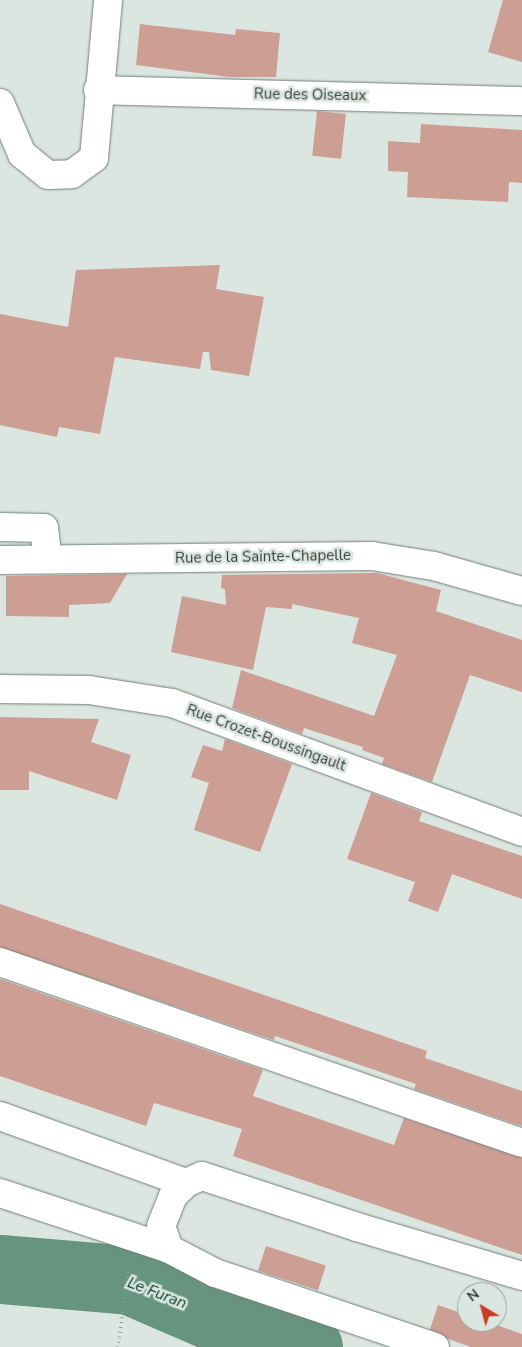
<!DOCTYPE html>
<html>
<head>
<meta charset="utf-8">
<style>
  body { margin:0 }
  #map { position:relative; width:522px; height:1347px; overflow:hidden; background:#dbe6e0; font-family:"Nunito Sans",sans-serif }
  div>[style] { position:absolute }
  .river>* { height:69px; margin:-34.5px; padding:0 34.5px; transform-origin:34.5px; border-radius:34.5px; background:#67947f }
  .building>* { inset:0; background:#cd9e94; transform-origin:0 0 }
  .path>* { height:3px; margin-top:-1.5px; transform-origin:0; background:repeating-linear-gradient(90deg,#8e9792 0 1px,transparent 0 5px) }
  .roads { filter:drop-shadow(0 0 1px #737d78) drop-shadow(0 0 1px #737d78) }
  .minor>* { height:28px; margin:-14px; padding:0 14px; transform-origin:14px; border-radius:14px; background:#fff }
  span { translate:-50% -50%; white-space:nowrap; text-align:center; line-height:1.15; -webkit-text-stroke:5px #dbe6e0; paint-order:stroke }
  .street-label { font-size:15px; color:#373c39 }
  .water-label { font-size:16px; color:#003f2a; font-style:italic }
  .north { position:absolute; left:457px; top:1282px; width:50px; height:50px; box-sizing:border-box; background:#dbe6e0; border:1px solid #99a29d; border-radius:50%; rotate:323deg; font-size:14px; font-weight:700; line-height:20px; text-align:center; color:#373c39 }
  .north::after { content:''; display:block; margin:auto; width:18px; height:22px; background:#c93d27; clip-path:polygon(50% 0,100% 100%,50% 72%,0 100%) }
</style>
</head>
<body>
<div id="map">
  <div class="river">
    <div style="left:0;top:1269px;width:130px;rotate:4.8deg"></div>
    <div style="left:130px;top:1280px;width:90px;rotate:23.4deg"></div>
    <div style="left:213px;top:1316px;width:100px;rotate:18.1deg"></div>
  </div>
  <div class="building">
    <div style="clip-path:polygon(503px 0,522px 0,522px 62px,488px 52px)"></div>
    <div style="clip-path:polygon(140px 24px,235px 35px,236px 29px,280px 33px,276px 77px,229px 77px,136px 65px)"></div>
    <div style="left:317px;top:111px;width:29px;height:45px;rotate:6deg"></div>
    <div style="clip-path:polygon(421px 124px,522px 130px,522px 183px,509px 182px,508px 202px,407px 197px,408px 172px,388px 171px,388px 141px,420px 143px)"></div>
    <div style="clip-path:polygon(220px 265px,216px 289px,264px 297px,249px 376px,211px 370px,209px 352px,203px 352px,200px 369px,115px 357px,100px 434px,59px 427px,57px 437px,0 425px,0 314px,68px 327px,76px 270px)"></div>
    <div style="clip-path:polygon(377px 573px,441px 590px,436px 611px,522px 640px,522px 692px,470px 675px,432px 782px,382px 764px,384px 758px,362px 750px,363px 747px,304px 728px,302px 734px,232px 708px,241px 670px,374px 716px,397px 655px,352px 643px,359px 618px,292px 604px,292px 609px,266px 607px,253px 670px,171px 652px,182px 596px,226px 605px,225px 589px,221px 588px,222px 575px)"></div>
    <div style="clip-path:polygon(127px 574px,110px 603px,69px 605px,69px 617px,6px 616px,6px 576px)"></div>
    <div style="clip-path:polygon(0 717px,99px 719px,91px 742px,131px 755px,117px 800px,29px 771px,29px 790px,0 790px)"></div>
    <div style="clip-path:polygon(225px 739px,292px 764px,260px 852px,194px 830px,209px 783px,191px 777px,203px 745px,222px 751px)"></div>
    <div style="clip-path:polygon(371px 793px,422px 812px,419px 821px,522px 856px,522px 899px,452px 874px,438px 912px,408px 901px,415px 882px,347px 859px)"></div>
    <div style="clip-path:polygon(0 904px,427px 1051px,425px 1058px,522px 1091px,522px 1126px,414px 1089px,416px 1084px,275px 1036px,274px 1040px,0 947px)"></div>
    <div style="clip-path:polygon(0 979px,263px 1070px,253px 1096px,394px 1145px,404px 1118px,522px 1158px,522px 1255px,233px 1156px,242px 1129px,154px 1103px,146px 1126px,0 1076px)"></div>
    <div style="left:266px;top:1246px;width:63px;height:26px;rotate:18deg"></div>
    <div style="clip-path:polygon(438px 1305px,467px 1315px,467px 1322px,488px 1322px,522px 1334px,522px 1347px,471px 1347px,448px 1339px,430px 1329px)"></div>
  </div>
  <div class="path">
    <div style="left:118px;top:1347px;width:77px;rotate:-82.5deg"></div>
  </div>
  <div class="roads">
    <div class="minor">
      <div style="left:98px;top:90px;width:424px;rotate:1.5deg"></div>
      <div style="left:0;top:103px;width:56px;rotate:66.7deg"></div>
      <div style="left:22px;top:154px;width:33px;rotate:39deg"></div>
      <div style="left:48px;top:175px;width:24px;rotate:-2deg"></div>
      <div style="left:72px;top:174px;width:27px;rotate:-36deg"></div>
      <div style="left:94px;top:158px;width:159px;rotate:-84.9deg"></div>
      <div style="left:0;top:527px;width:44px;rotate:1.3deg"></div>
      <div style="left:44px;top:528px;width:31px;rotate:83deg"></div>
      <div style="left:0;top:560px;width:372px;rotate:-0.6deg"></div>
      <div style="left:372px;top:556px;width:63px;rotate:9.2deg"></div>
      <div style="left:434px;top:566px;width:91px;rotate:15.9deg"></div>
      <div style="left:0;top:689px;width:89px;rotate:0.6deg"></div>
      <div style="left:89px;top:690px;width:84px;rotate:8.9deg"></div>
      <div style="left:172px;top:703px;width:373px;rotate:20.2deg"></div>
      <div style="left:0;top:962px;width:552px;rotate:19.12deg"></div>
      <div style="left:0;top:1116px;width:198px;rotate:19.8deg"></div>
      <div style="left:0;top:1193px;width:178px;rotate:18.3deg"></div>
      <div style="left:435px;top:1347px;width:232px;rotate:-161.4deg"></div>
      <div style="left:215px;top:1273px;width:52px;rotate:-152.4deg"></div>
      <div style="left:169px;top:1249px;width:24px;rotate:-109deg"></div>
      <div style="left:161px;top:1226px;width:32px;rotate:-68deg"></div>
      <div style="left:173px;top:1196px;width:18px;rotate:-45deg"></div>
      <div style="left:186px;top:1183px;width:17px;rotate:-24deg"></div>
      <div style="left:202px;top:1176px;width:163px;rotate:18.2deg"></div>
      <div style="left:357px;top:1227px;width:172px;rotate:16.5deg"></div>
    </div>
  </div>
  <div class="street-label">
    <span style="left:310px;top:95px;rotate:1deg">Rue des Oiseaux</span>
    <span style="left:263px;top:557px;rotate:-1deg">Rue de la Sainte-Chapelle</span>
    <span style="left:266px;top:738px;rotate:20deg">Rue Crozet-Boussingault</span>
  </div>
  <div class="water-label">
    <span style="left:157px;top:1293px;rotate:21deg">Le Furan</span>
  </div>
  <div class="north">N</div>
</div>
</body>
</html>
